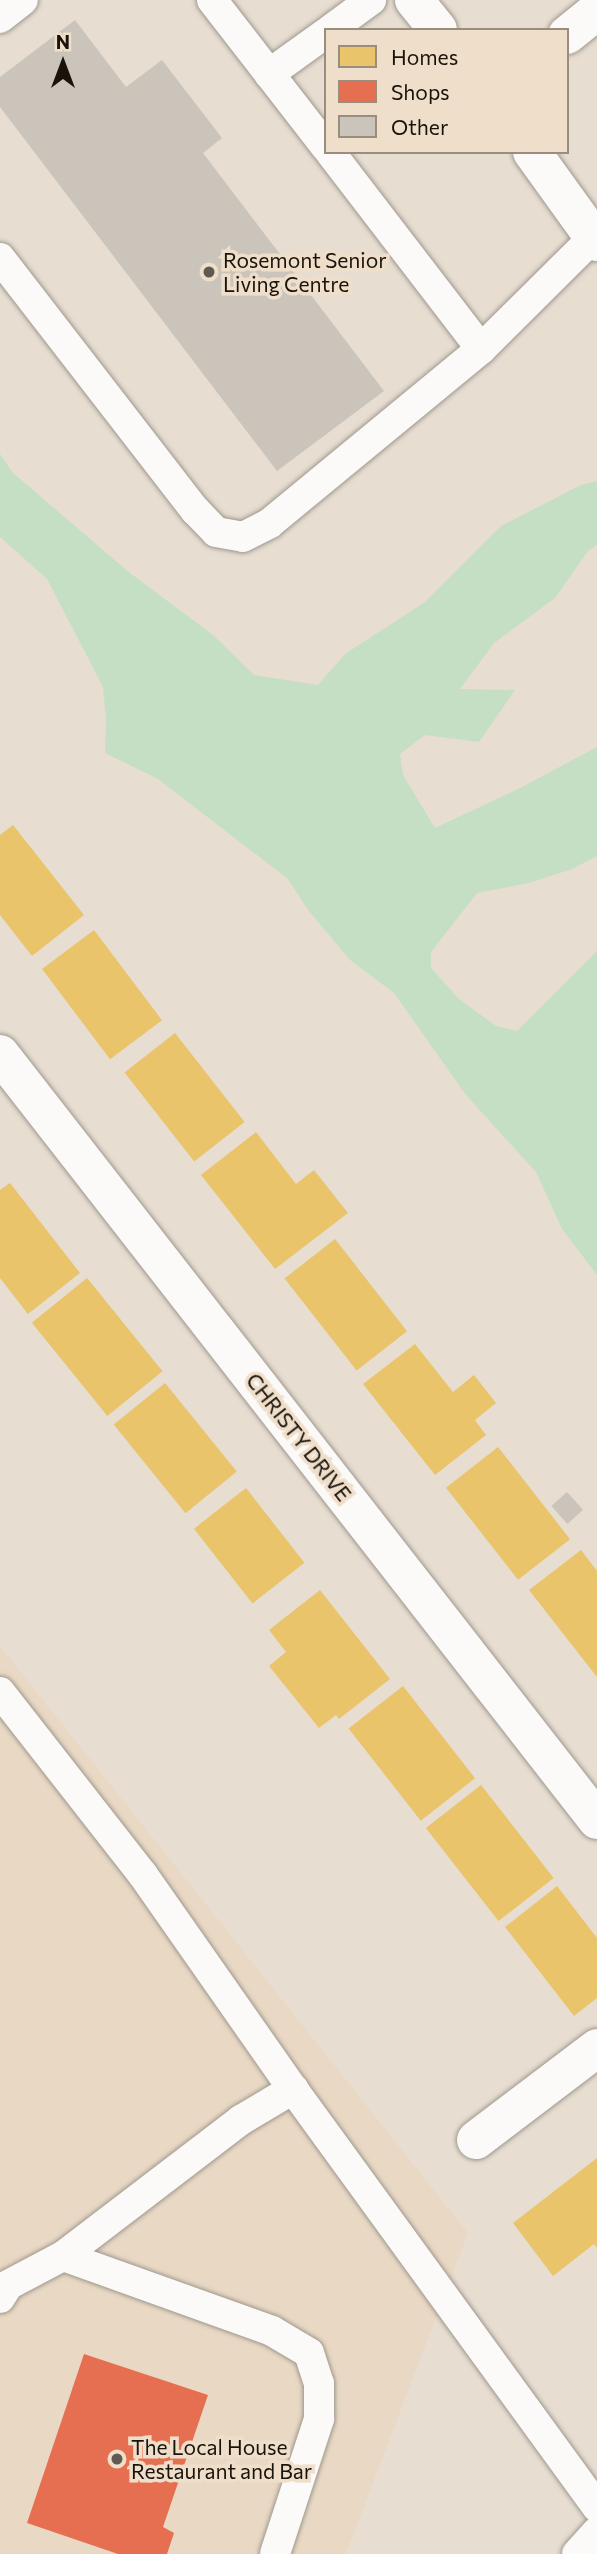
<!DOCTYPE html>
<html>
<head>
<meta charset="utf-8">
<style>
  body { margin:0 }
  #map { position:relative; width:597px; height:2554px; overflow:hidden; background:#e7ddd1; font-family:Commissioner,sans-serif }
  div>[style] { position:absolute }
  .built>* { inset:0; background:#e9d9c4 }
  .green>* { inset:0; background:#c5dfc5 }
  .homes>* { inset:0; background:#e9c46a; transform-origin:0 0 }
  .shops>* { inset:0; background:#e76f51 }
  .building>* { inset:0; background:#cbc4ba; transform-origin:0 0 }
  .roads { filter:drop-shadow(0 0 2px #9f988f) drop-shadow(0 0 2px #9f988f) }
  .service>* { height:30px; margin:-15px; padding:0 15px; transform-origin:15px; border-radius:15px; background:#fbfaf8 }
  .minor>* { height:38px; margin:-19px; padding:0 19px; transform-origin:19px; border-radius:19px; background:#fbfaf8 }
  .dots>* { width:19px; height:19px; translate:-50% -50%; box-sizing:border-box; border:4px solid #efdec9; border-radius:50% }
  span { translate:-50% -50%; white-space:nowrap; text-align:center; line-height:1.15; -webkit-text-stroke:7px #efdec9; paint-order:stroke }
  .poi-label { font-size:21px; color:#19130c }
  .left { translate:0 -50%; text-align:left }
  .street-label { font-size:21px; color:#19130c }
  .legend { position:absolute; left:324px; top:28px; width:245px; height:126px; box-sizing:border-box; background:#efdec9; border:2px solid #998d7d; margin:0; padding:9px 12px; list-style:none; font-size:21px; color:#19130c }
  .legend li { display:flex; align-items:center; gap:14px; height:35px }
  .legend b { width:35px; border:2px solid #998d7d }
  .north { position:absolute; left:28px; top:28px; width:70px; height:70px; -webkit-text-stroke:5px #efdec9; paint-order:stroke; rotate:0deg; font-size:19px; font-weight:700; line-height:28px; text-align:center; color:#19130c }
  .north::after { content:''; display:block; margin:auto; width:24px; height:32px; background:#19130c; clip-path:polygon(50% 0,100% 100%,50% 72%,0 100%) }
</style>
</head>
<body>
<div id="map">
  <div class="built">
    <div style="clip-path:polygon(0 1646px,468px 2233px,346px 2554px,0 2554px)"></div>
  </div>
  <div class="green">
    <div style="clip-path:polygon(0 454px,13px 473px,130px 573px,213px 635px,254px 675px,318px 685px,345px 654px,425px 602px,501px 526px,581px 485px,597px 481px,597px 545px,588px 551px,555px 598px,494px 643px,460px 689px,515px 690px,479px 742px,425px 735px,400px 754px,403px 775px,435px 828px,520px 788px,597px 747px,597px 856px,572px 869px,529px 883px,477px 893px,431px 952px,431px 968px,459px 999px,496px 1026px,517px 1031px,597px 951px,597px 1275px,562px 1229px,536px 1172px,466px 1095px,394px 993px,349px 959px,308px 910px,288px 879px,158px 779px,105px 753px,106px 721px,103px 687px,47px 579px,0 537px)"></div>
  </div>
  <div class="homes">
    <div style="clip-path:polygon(13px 825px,84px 915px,32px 956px,0 915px,0 835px)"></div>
    <div style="left:94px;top:930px;width:113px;height:65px;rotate:53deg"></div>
    <div style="left:175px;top:1033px;width:113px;height:64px;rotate:52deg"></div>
    <div style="clip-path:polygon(256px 1132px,296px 1184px,314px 1170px,348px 1213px,275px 1269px,201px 1175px)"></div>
    <div style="clip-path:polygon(10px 1183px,80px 1273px,28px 1314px,0 1278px,0 1190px)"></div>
    <div style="left:335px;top:1239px;width:117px;height:64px;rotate:52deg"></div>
    <div style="left:87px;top:1278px;width:120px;height:71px;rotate:51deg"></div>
    <div style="clip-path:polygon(415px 1344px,453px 1392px,474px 1375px,496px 1403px,475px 1420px,486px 1435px,435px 1475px,363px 1384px)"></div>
    <div style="left:165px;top:1383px;width:114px;height:66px;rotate:51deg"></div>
    <div style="left:498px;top:1447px;width:117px;height:66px;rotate:52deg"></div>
    <div style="left:246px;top:1488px;width:95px;height:66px;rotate:52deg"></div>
    <div style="clip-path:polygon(581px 1550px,597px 1571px,597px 1677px,529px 1590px)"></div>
    <div style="clip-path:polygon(320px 1590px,390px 1679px,339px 1719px,336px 1715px,319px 1728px,269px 1666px,286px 1652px,269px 1630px)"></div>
    <div style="left:403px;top:1686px;width:117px;height:69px;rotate:52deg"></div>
    <div style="left:481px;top:1785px;width:118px;height:70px;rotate:52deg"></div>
    <div style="clip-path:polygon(557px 1886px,597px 1938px,597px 1998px,574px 2016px,505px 1927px)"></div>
    <div style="clip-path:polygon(597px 2158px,597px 2248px,594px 2244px,553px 2276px,513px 2223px)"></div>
  </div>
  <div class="shops">
    <div style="clip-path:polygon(84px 2354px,208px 2395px,163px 2527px,174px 2533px,167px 2554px,118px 2554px,27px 2523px)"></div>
  </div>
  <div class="building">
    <div style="clip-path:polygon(75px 20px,126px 87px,162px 60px,222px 138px,203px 153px,384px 391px,277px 471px,0 107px,0 77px)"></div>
    <div style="left:567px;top:1492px;width:24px;height:21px;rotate:48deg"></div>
  </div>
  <div class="roads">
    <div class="service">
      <div style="left:212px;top:0;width:186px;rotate:52.2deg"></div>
      <div style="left:0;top:18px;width:29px;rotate:-38deg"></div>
      <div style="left:330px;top:30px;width:51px;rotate:-36.2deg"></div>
      <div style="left:269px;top:74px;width:70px;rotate:-35.7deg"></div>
      <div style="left:330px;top:152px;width:248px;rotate:52.5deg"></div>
      <div style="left:0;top:258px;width:319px;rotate:52.3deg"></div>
      <div style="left:195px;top:510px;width:30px;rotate:46deg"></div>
      <div style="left:216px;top:532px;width:27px;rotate:10deg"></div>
      <div style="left:243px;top:537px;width:30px;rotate:-27deg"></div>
      <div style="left:270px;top:523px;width:273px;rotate:-39.5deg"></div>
      <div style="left:481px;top:349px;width:163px;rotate:-44.8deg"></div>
      <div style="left:0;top:1692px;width:232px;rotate:52deg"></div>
      <div style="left:143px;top:1875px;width:261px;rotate:55deg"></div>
      <div style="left:293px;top:2089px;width:517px;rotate:53.97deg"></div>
      <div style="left:63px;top:2256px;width:222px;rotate:19.7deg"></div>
      <div style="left:272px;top:2331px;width:43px;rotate:30.7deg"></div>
      <div style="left:309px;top:2353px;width:32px;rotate:72deg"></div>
      <div style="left:319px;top:2383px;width:36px;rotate:90deg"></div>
      <div style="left:319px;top:2419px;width:142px;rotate:108.1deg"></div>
      <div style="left:0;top:2298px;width:15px;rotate:-58deg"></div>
      <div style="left:8px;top:2285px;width:62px;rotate:-27.8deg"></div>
      <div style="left:63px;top:2256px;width:224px;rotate:-37.4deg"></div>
      <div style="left:241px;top:2120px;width:61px;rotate:-30.8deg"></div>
      <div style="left:577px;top:2554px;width:30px;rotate:-48deg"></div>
    </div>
    <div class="minor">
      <div style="left:414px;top:0;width:38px;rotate:51deg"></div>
      <div style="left:567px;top:35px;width:38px;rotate:-39deg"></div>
      <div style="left:532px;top:152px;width:111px;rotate:54.2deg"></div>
      <div style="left:0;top:1054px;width:971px;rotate:52.07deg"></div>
      <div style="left:476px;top:2140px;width:152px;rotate:-37.2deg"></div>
    </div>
  </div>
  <div class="dots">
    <div style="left:209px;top:272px;background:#615a51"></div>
    <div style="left:117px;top:2459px;background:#615a51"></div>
  </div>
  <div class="poi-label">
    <span class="left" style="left:223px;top:272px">Rosemont Senior<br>Living Centre</span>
    <span class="left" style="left:131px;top:2459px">The Local House<br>Restaurant and Bar</span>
  </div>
  <div class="street-label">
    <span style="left:299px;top:1437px;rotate:52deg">CHRISTY DRIVE</span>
  </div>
  <ul class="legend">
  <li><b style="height:19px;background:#e9c46a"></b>Homes</li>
  <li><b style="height:19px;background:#e76f51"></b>Shops</li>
  <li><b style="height:19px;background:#cbc4ba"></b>Other</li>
  </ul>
  <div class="north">N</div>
</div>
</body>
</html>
